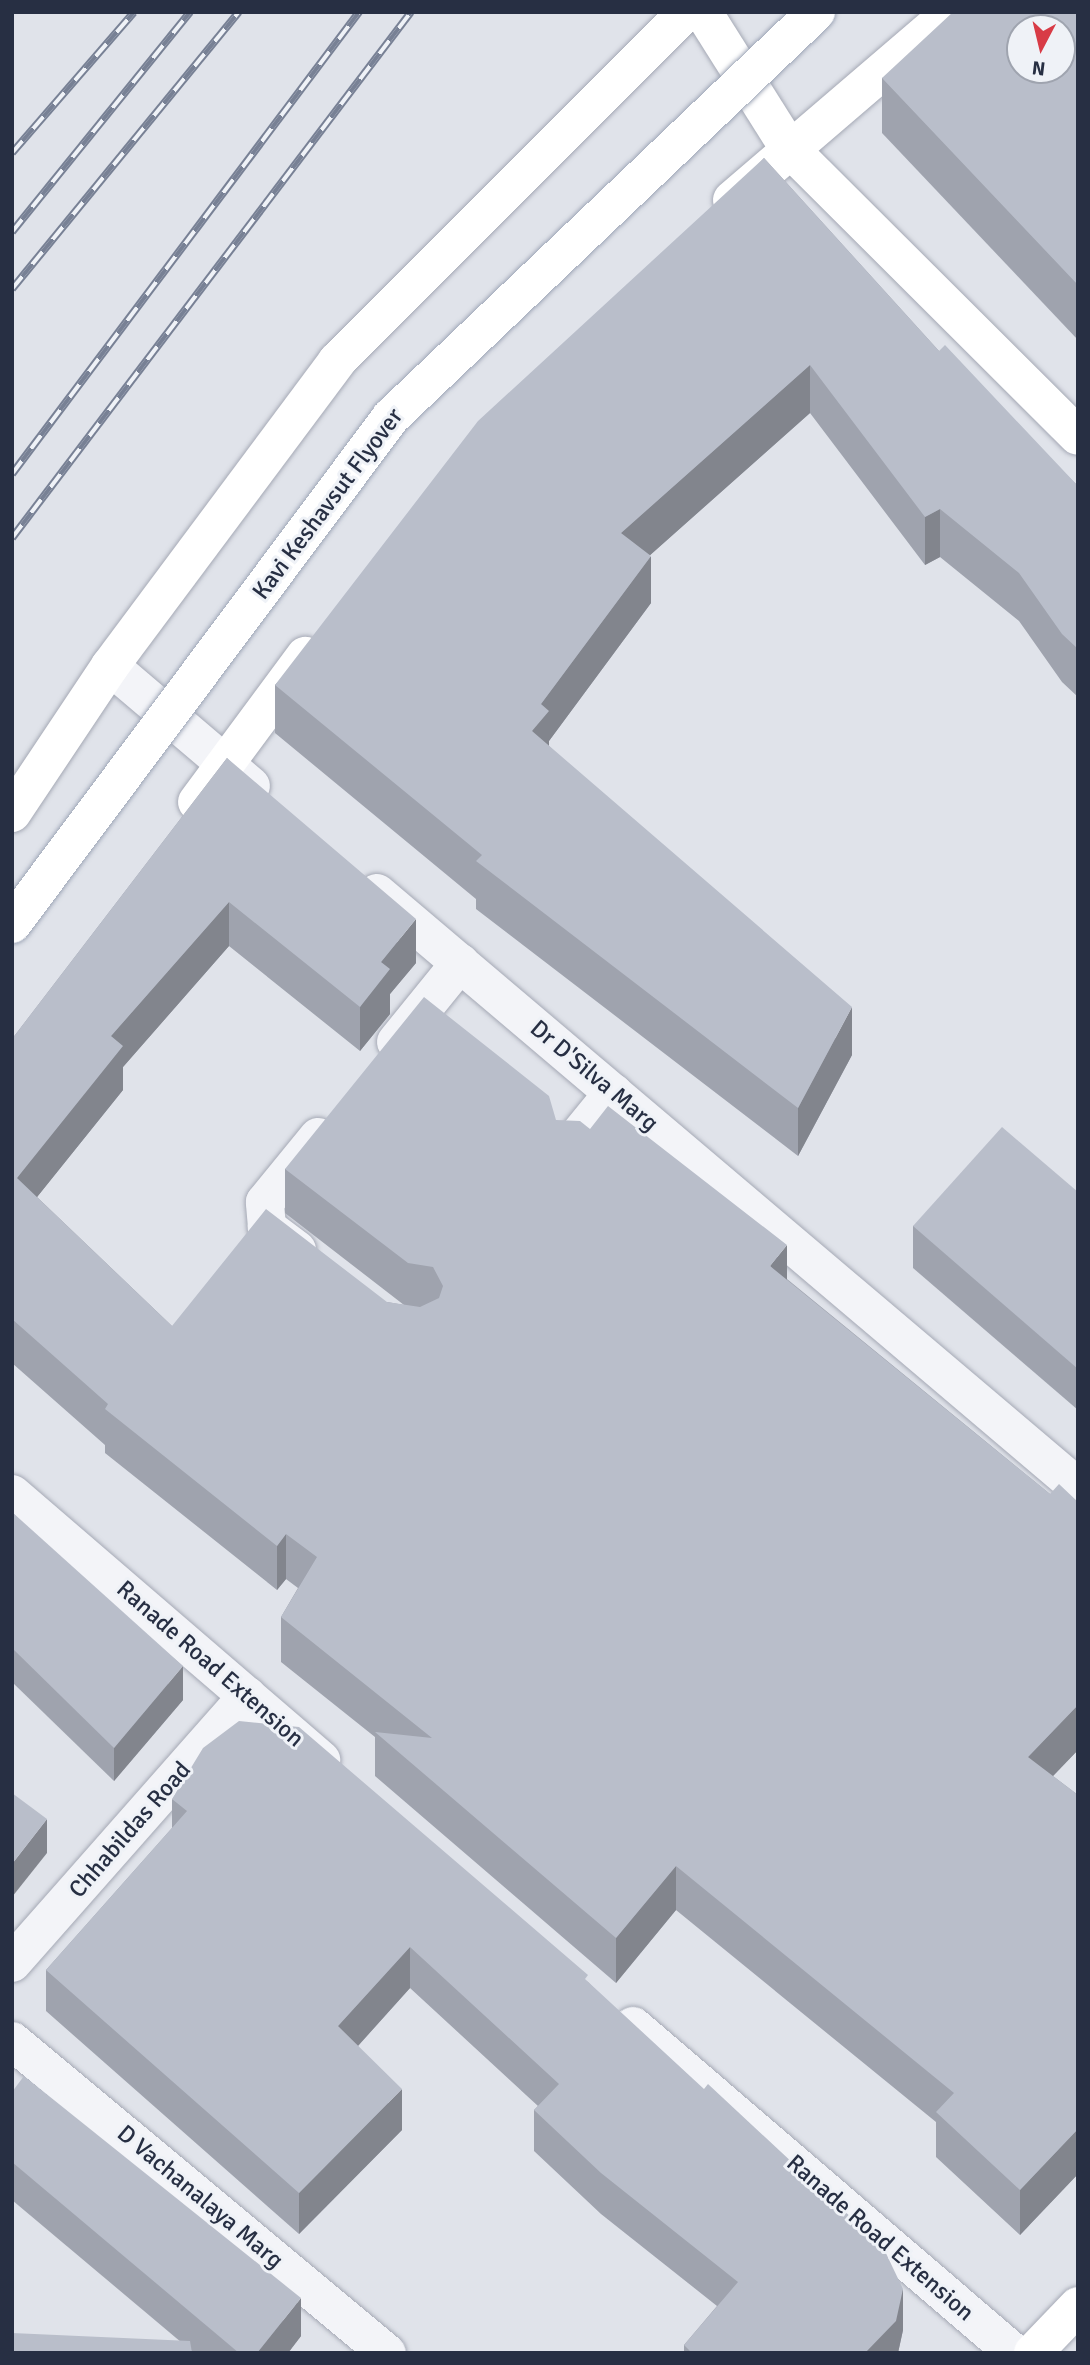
<!DOCTYPE html>
<html>
<head>
<meta charset="utf-8">
<style>
  body { margin:0 }
  #map { position:relative; width:1090px; height:2365px; overflow:hidden; background:#e0e3ea; font-family:Signika,sans-serif }
  div>[style] { position:absolute }
  .roads { filter:drop-shadow(0 0 2px #a5a9b5) drop-shadow(0 0 2px #a5a9b5) }
  .minor>* { height:38px; margin:-19px; padding:0 19px; transform-origin:19px; border-radius:19px; background:#f3f4f8 }
  .major>* { height:38px; margin:-19px; padding:0 19px; transform-origin:19px; border-radius:19px; background:#fff }
  .rail>* { height:8px; margin-top:-4px; transform-origin:0; background:repeating-linear-gradient(90deg,#eff2f7 0 16px,#788195 0 32px); box-sizing:border-box; border-block:2px solid #788195 }
  .bridges { filter:drop-shadow(0 0 2px #9ea6b7) drop-shadow(0 0 2px #9ea6b7) }
  .major-bridge>* { height:38px; margin:-19px; padding:0 19px; transform-origin:19px; border-radius:19px; background:#fff }
  .wall>* { inset:0; background:#9fa3ae }
  .shaded-wall>* { inset:0; background:#82858d }
  .building>* { inset:0; background:#b9beca }
  span { translate:-50% -50%; white-space:nowrap; text-align:center; line-height:1.15; -webkit-text-stroke:6px #eff2f7; paint-order:stroke }
  .street-label { font-size:24px; color:#272f43 }
  .frame { position:absolute; inset:0; border:14px solid #272f43; pointer-events:none }
  .north { position:absolute; left:1006px; top:14px; width:70px; height:70px; box-sizing:border-box; background:#eff2f7; border:2px solid #9fa4af; border-radius:50%; rotate:187deg; font-size:19px; font-weight:700; line-height:28px; text-align:center; color:#272f43 }
  .north::after { content:''; display:block; margin:auto; width:24px; height:32px; background:#d83b46; clip-path:polygon(50% 0,100% 100%,50% 72%,0 100%) }
</style>
</head>
<body>
<div id="map">
  <div class="roads">
    <div class="minor">
      <div style="left:110px;top:666px;width:185px;rotate:40.4deg"></div>
      <div style="left:377px;top:893px;width:919px;rotate:40.28deg"></div>
      <div style="left:396px;top:1042px;width:102px;rotate:-51deg"></div>
      <div style="left:569px;top:1147px;width:70px;rotate:-50.8deg"></div>
      <div style="left:297px;top:1250px;width:38px;rotate:-143deg"></div>
      <div style="left:267px;top:1227px;width:25px;rotate:-95deg"></div>
      <div style="left:265px;top:1202px;width:84px;rotate:-50.8deg"></div>
      <div style="left:12px;top:1494px;width:408px;rotate:40.7deg"></div>
      <div style="left:12px;top:1963px;width:356px;rotate:-48.6deg"></div>
      <div style="left:633px;top:2026px;width:502px;rotate:40.64deg"></div>
      <div style="left:12px;top:2041px;width:488px;rotate:39.8deg"></div>
    </div>
    <div class="major">
      <div style="left:703px;top:12px;width:160px;rotate:57.8deg"></div>
      <div style="left:788px;top:147px;width:409px;rotate:44.9deg"></div>
      <div style="left:732px;top:200px;width:289px;rotate:-40.6deg"></div>
      <div style="left:197px;top:802px;width:182px;rotate:-53.5deg"></div>
      <div style="left:12px;top:813px;width:177px;rotate:-56.3deg"></div>
      <div style="left:110px;top:666px;width:380px;rotate:-53.3deg"></div>
      <div style="left:337px;top:361px;width:494px;rotate:-45deg"></div>
      <div style="left:1033px;top:2353px;width:65px;rotate:-46.2deg"></div>
    </div>
  </div>
  <div class="rail">
    <div style="left:12px;top:153px;width:186px;rotate:-49.1deg"></div>
    <div style="left:12px;top:232px;width:283px;rotate:-51deg"></div>
    <div style="left:12px;top:289px;width:358px;rotate:-50.7deg"></div>
    <div style="left:12px;top:474px;width:578px;rotate:-53.09deg"></div>
    <div style="left:12px;top:538px;width:660px;rotate:-52.82deg"></div>
  </div>
  <div class="bridges">
    <div class="major-bridge">
      <div style="left:12px;top:924px;width:633px;rotate:-53.22deg"></div>
      <div style="left:391px;top:417px;width:587px;rotate:-43.62deg"></div>
    </div>
  </div>
  <div class="wall">
    <div style="clip-path:polygon(1078px 12px,1078px 340px,882px 133px,882px 78px)"></div>
    <div style="clip-path:polygon(764px 158px,939px 351px,1078px 486px,1078px 697px,1062px 682px,1019px 621px,940px 557px,925px 565px,810px 413px,650px 555px,651px 603px,549px 741px,549px 746px,852px 1055px,798px 1156px,476px 909px,476px 899px,275px 733px,275px 685px)"></div>
    <div style="clip-path:polygon(227px 758px,416px 963px,390px 994px,390px 1014px,360px 1051px,229px 946px,123px 1067px,123px 1090px,37px 1197px,172px 1326px,387px 1302px,404px 1305px,285px 1213px,285px 1169px,556px 1120px,787px 1279px,1050px 1494px,1078px 1502px,1078px 1750px,1053px 1776px,1078px 1795px,1078px 2174px,1020px 2235px,936px 2157px,936px 2122px,676px 1910px,616px 1983px,375px 1776px,375px 1737px,281px 1662px,281px 1617px,298px 1588px,286px 1579px,277px 1590px,105px 1453px,105px 1445px,12px 1363px,12px 1039px)"></div>
    <div style="clip-path:polygon(1078px 1192px,1078px 1410px,913px 1268px,913px 1226px)"></div>
    <div style="clip-path:polygon(12px 1512px,183px 1700px,114px 1781px,12px 1682px)"></div>
    <div style="clip-path:polygon(172px 1799px,588px 1982px,903px 2330px,898px 2353px,684px 2353px,684px 2345px,717px 2306px,601px 2214px,534px 2151px,534px 2110px,538px 2106px,410px 1988px,358px 2046px,402px 2130px,299px 2234px,46px 2011px,46px 1970px,172px 1828px)"></div>
    <div style="clip-path:polygon(12px 2092px,301px 2336px,288px 2353px,194px 2353px,12px 2200px)"></div>
  </div>
  <div class="shaded-wall">
    <div style="clip-path:polygon(810px 365px,810px 413px,621px 581px,621px 533px)"></div>
    <div style="clip-path:polygon(940px 509px,940px 557px,925px 565px,925px 517px)"></div>
    <div style="clip-path:polygon(651px 556px,651px 603px,549px 741px,549px 759px,532px 731px,541px 704px)"></div>
    <div style="clip-path:polygon(229px 902px,229px 946px,123px 1067px,123px 1090px,17px 1222px,17px 1178px,111px 1036px)"></div>
    <div style="clip-path:polygon(416px 919px,416px 963px,390px 994px,390px 1014px,360px 1051px,360px 1007px,381px 962px)"></div>
    <div style="clip-path:polygon(852px 1007px,852px 1055px,798px 1156px,798px 1108px)"></div>
    <div style="clip-path:polygon(787px 1245px,787px 1289px,770px 1266px)"></div>
    <div style="clip-path:polygon(286px 1534px,286px 1579px,277px 1590px,277px 1546px)"></div>
    <div style="clip-path:polygon(183px 1666px,183px 1700px,114px 1781px,114px 1748px)"></div>
    <div style="clip-path:polygon(1078px 1705px,1078px 1750px,1028px 1802px,1028px 1757px)"></div>
    <div style="clip-path:polygon(47px 1819px,47px 1853px,12px 1897px,12px 1864px)"></div>
    <div style="clip-path:polygon(676px 1866px,676px 1910px,616px 1983px,616px 1938px)"></div>
    <div style="clip-path:polygon(410px 1947px,410px 1988px,338px 2068px,338px 2026px)"></div>
    <div style="clip-path:polygon(402px 2089px,402px 2130px,299px 2234px,299px 2193px)"></div>
    <div style="clip-path:polygon(1078px 2129px,1078px 2174px,1020px 2235px,1020px 2190px)"></div>
    <div style="clip-path:polygon(903px 2289px,903px 2330px,898px 2353px,865px 2353px)"></div>
    <div style="clip-path:polygon(301px 2298px,301px 2336px,288px 2353px,257px 2353px)"></div>
  </div>
  <div class="building">
    <div style="clip-path:polygon(evenodd,953px 12px,1078px 12px,1078px 285px,882px 78px,953px 12px,1020px 28px,1062px 28px,1062px 70px,1020px 70px,1020px 28px)"></div>
    <div style="clip-path:polygon(764px 158px,939px 351px,945px 345px,1078px 486px,1078px 649px,1062px 634px,1019px 573px,940px 509px,925px 517px,810px 365px,621px 533px,651px 556px,541px 704px,549px 711px,532px 731px,852px 1007px,798px 1108px,476px 861px,482px 855px,275px 685px,478px 421px)"></div>
    <div style="clip-path:polygon(227px 758px,416px 919px,381px 962px,390px 969px,360px 1007px,229px 902px,111px 1036px,123px 1046px,17px 1178px,172px 1326px,266px 1209px,387px 1302px,420px 1307px,439px 1298px,443px 1286px,433px 1267px,408px 1263px,285px 1169px,424px 997px,549px 1096px,556px 1120px,580px 1121px,590px 1129px,608px 1106px,787px 1245px,770px 1266px,1050px 1494px,1059px 1484px,1078px 1502px,1078px 1705px,1028px 1757px,1078px 1795px,1078px 2129px,1020px 2190px,936px 2112px,954px 2093px,676px 1866px,616px 1938px,375px 1732px,432px 1738px,281px 1617px,317px 1557px,286px 1534px,277px 1546px,105px 1409px,108px 1404px,12px 1319px,12px 1039px)"></div>
    <div style="clip-path:polygon(1002px 1127px,1078px 1192px,1078px 1369px,913px 1226px)"></div>
    <div style="clip-path:polygon(12px 1512px,183px 1666px,114px 1748px,12px 1648px)"></div>
    <div style="clip-path:polygon(239px 1721px,299px 1727px,588px 1975px,585px 1979px,704px 2089px,708px 2084px,883px 2247px,903px 2289px,896px 2321px,865px 2353px,692px 2353px,684px 2345px,738px 2282px,601px 2173px,534px 2110px,559px 2084px,410px 1947px,338px 2026px,402px 2089px,299px 2193px,46px 1970px,187px 1811px,172px 1799px,203px 1748px)"></div>
    <div style="clip-path:polygon(12px 1793px,47px 1819px,12px 1864px)"></div>
    <div style="clip-path:polygon(24px 2076px,301px 2298px,257px 2353px,239px 2353px,12px 2162px,12px 2092px)"></div>
    <div style="clip-path:polygon(12px 2333px,190px 2341px,192px 2353px,12px 2353px)"></div>
  </div>
  <div class="street-label">
    <span style="left:328px;top:504px;rotate:-53deg">Kavi Keshavsut Flyover</span>
    <span style="left:594px;top:1076px;rotate:40deg">Dr D'Silva Marg</span>
    <span style="left:210px;top:1664px;rotate:41deg">Ranade Road Extension</span>
    <span style="left:130px;top:1830px;rotate:-49deg">Chhabildas Road</span>
    <span style="left:200px;top:2197px;rotate:40deg">D Vachanalaya Marg</span>
    <span style="left:880px;top:2238px;rotate:41deg">Ranade Road Extension</span>
  </div>
  <div class="frame"></div>
  <div class="north">N</div>
</div>
</body>
</html>
